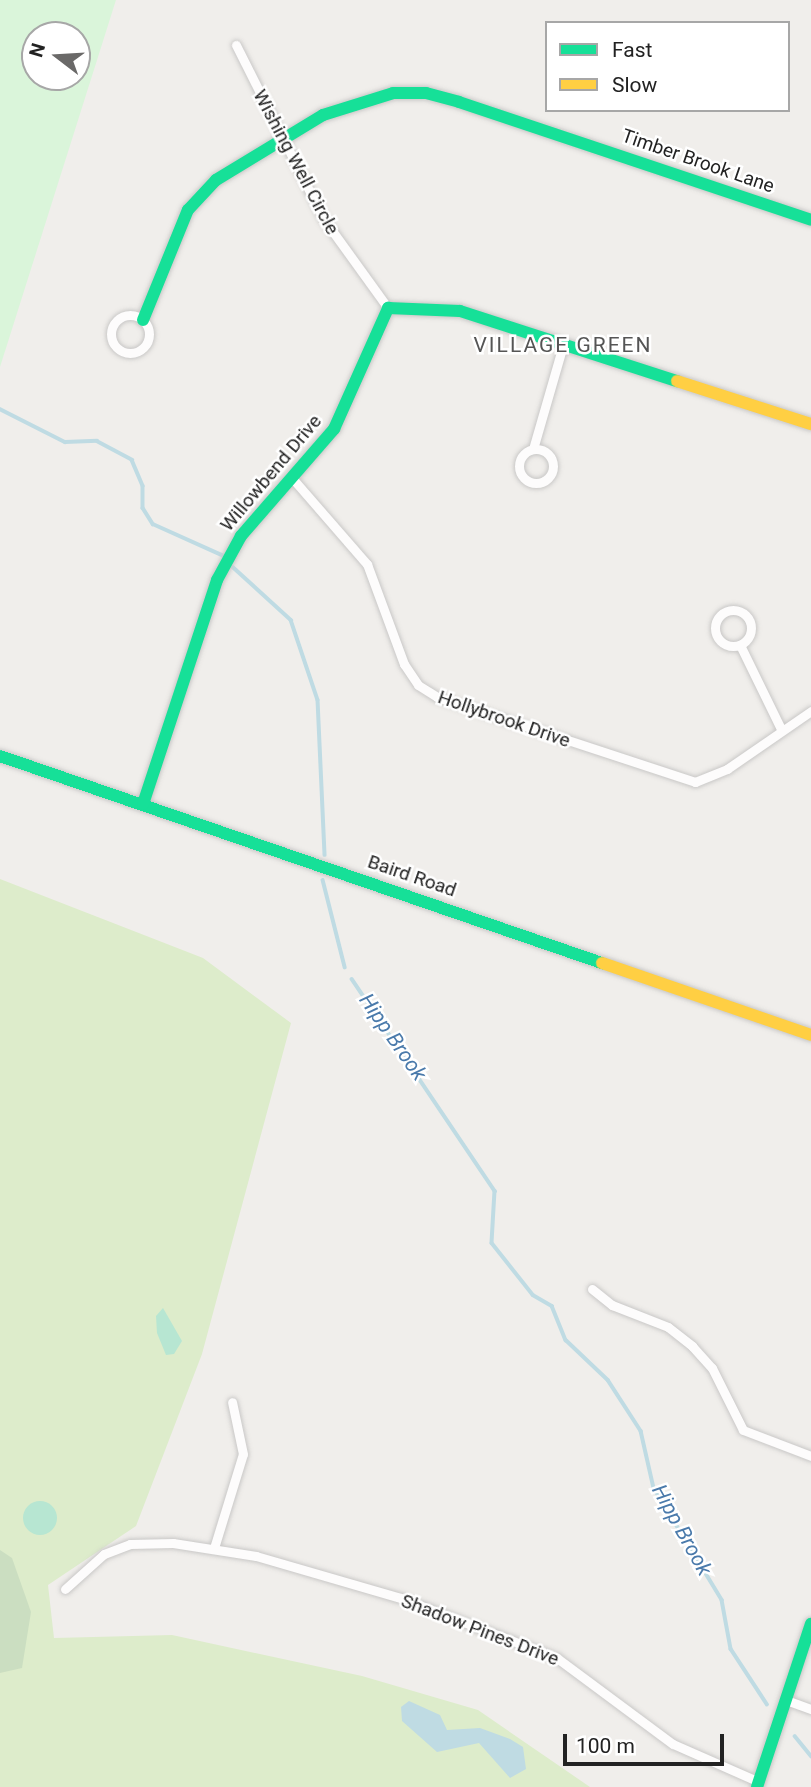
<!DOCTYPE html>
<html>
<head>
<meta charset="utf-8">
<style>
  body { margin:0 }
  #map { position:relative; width:811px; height:1787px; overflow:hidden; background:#f0eeeb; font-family:Roboto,sans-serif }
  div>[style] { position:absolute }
  .grass>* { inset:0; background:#ddeccb }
  .forest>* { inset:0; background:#cbdec1 }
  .park>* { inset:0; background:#daf5da }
  .pitch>* { inset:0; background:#b7e6d2 }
  .round { border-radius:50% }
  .water>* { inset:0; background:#bfdbe3 }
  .stream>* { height:3.5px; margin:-1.75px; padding:0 1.75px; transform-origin:1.75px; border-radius:1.75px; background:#bfdbe3 }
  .roads { filter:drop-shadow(0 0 2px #c9c8c7) drop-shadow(0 0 2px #c9c8c7) }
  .street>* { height:9px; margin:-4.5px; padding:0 4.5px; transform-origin:4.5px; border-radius:4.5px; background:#fdfcfc }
  .street>.ring { margin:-4.5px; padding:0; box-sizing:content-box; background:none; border:9px solid #fdfcfc; border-radius:50% }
  .fast>* { height:12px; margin:-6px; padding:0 6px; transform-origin:6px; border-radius:6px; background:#16e098 }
  .slow>* { height:12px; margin:-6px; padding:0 6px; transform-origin:6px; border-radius:6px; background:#ffcf43 }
  span { translate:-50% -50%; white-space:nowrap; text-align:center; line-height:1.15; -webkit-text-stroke:5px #fff; paint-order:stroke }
  .street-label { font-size:19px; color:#222 }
  .neighbourhood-label { font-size:21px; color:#555; letter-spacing:2px }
  .water-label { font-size:21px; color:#4a7aab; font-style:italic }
  .legend { position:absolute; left:545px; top:21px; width:245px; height:91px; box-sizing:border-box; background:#fff; border:2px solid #a7a7a7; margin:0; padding:9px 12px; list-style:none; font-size:21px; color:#222 }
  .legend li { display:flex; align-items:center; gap:14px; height:35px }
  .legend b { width:35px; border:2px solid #a7a7a7 }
  .north { position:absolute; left:21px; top:21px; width:70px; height:70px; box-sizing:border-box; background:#fff; border:2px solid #a7a7a7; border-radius:50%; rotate:287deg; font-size:19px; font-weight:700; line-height:28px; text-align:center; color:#222 }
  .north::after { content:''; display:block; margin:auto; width:24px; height:32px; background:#6a6968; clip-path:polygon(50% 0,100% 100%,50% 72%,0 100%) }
  .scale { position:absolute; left:563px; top:1734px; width:161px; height:32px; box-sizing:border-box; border:4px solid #222; border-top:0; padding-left:9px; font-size:21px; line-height:24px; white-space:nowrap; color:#222; -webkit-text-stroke:5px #fff; paint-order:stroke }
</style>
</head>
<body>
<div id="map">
  <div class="grass">
    <div style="clip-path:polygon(0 879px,203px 958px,291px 1023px,202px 1354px,136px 1526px,48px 1585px,54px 1638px,172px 1635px,362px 1676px,478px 1710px,590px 1787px,0 1787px)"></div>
  </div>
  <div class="forest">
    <div style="clip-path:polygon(0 1550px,12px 1558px,31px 1612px,22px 1668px,0 1673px)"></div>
  </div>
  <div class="park">
    <div style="clip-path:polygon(evenodd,0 0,116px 0,0 367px,0 0,35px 35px,77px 35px,77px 77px,35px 77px,35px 35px)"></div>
  </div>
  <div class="pitch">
    <div style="clip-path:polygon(163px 1308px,182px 1341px,174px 1354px,166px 1355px,157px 1333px,156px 1316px)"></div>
    <div class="round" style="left:23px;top:1501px;width:34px;height:34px"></div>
  </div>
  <div class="water">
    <div style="clip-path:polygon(409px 1701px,440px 1715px,447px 1730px,480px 1728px,510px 1739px,523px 1747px,526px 1769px,510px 1778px,479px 1743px,437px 1752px,402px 1721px,401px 1707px)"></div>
  </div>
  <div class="stream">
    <div style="left:0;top:409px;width:73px;rotate:26.9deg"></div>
    <div style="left:65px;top:442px;width:32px;rotate:-2deg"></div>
    <div style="left:97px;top:441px;width:40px;rotate:28deg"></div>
    <div style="left:132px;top:460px;width:28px;rotate:67deg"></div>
    <div style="left:143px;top:486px;width:22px;rotate:90deg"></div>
    <div style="left:143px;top:508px;width:19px;rotate:58deg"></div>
    <div style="left:153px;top:524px;width:76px;rotate:24.2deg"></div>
    <div style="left:233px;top:567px;width:79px;rotate:42.4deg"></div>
    <div style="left:291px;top:620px;width:84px;rotate:71.4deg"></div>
    <div style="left:318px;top:700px;width:155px;rotate:87.4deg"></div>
    <div style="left:323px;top:880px;width:90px;rotate:75.8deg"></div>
    <div style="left:352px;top:979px;width:256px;rotate:56deg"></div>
    <div style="left:495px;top:1191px;width:52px;rotate:93.3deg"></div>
    <div style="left:492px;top:1243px;width:66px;rotate:51.7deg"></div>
    <div style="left:533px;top:1295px;width:22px;rotate:30deg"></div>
    <div style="left:552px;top:1306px;width:37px;rotate:68deg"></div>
    <div style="left:566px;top:1340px;width:58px;rotate:43.6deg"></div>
    <div style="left:608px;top:1380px;width:61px;rotate:57.1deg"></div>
    <div style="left:641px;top:1431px;width:58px;rotate:77.2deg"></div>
    <div style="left:654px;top:1488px;width:131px;rotate:58.7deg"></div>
    <div style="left:722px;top:1600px;width:50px;rotate:79.6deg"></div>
    <div style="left:731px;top:1649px;width:66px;rotate:56.8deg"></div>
    <div style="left:795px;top:1736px;width:26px;rotate:51deg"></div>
  </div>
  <div class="roads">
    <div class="street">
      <div style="left:236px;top:45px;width:194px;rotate:63.3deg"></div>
      <div style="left:323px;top:218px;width:111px;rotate:54.2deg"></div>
      <div class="ring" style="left:111px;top:315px;width:29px;height:29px"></div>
      <div class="ring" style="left:519px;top:449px;width:25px;height:25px"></div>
      <div style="left:533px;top:449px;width:108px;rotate:-73.9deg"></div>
      <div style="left:293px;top:479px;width:113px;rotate:49deg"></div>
      <div style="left:367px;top:564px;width:107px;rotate:69.7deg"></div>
      <div style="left:404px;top:664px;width:25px;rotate:56deg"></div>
      <div style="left:418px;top:685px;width:22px;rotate:32deg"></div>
      <div style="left:437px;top:697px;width:272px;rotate:18.2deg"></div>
      <div style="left:695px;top:782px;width:35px;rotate:-22deg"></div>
      <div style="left:727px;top:769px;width:102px;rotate:-34.6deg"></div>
      <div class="ring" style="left:715px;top:610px;width:27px;height:27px"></div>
      <div style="left:740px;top:645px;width:93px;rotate:64deg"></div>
      <div style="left:592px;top:1289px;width:26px;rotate:39deg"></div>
      <div style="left:612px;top:1305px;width:60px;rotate:21.4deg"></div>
      <div style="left:668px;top:1327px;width:31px;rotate:38deg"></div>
      <div style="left:692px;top:1346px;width:30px;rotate:48deg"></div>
      <div style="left:712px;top:1368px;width:69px;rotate:63.4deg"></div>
      <div style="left:743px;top:1430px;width:73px;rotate:20.9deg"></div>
      <div style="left:214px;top:1548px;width:98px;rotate:-72.9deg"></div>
      <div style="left:243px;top:1454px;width:53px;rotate:-101.9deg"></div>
      <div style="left:65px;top:1589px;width:52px;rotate:-41.9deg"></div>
      <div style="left:104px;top:1554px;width:28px;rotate:-21deg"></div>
      <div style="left:130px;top:1544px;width:43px;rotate:-1.3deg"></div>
      <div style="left:173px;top:1543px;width:84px;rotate:8.9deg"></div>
      <div style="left:256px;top:1556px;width:151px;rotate:16.2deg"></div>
      <div style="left:401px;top:1598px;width:167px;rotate:21deg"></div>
      <div style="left:557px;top:1658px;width:144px;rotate:36.6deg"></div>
      <div style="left:673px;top:1744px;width:94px;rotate:23.8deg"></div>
      <div style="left:786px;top:1700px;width:27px;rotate:20deg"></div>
    </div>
    <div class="fast">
      <div style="left:143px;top:320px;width:119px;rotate:-67.8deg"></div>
      <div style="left:188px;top:210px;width:41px;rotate:-47deg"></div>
      <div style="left:216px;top:180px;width:125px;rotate:-31.3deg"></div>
      <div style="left:323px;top:115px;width:73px;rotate:-17.4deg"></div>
      <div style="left:393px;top:93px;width:33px"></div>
      <div style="left:426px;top:93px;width:34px;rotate:15deg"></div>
      <div style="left:459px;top:102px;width:371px;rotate:18.5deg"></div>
      <div style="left:0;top:756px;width:637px;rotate:18.98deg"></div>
      <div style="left:143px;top:804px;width:236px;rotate:-71.7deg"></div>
      <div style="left:217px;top:580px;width:50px;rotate:-61.4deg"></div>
      <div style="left:241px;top:536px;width:142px;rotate:-49deg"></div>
      <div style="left:334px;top:429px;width:133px;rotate:-65.9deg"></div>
      <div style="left:388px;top:308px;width:72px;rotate:2.4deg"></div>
      <div style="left:460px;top:311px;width:228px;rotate:17.9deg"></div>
      <div style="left:757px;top:1787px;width:172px;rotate:-71.7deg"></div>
    </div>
    <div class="slow">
      <div style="left:677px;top:381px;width:141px;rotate:17.8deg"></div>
      <div style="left:602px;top:963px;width:221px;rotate:19deg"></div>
    </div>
  </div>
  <div class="street-label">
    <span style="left:698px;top:161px;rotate:19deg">Timber Brook Lane</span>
    <span style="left:296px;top:162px;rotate:62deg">Wishing Well Circle</span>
    <span style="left:271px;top:473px;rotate:-50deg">Willowbend Drive</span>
    <span style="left:504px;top:719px;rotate:19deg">Hollybrook Drive</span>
    <span style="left:412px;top:876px;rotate:19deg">Baird Road</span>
    <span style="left:480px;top:1630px;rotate:21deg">Shadow Pines Drive</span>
  </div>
  <div class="neighbourhood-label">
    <span style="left:563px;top:345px">VILLAGE GREEN</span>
  </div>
  <div class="water-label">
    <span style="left:393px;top:1037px;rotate:55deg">Hipp Brook</span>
    <span style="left:682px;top:1530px;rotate:61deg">Hipp Brook</span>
  </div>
  <ul class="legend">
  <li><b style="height:9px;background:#16e098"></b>Fast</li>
  <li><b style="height:9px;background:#ffcf43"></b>Slow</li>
  </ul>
  <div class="north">N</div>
  <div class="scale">100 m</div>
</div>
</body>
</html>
